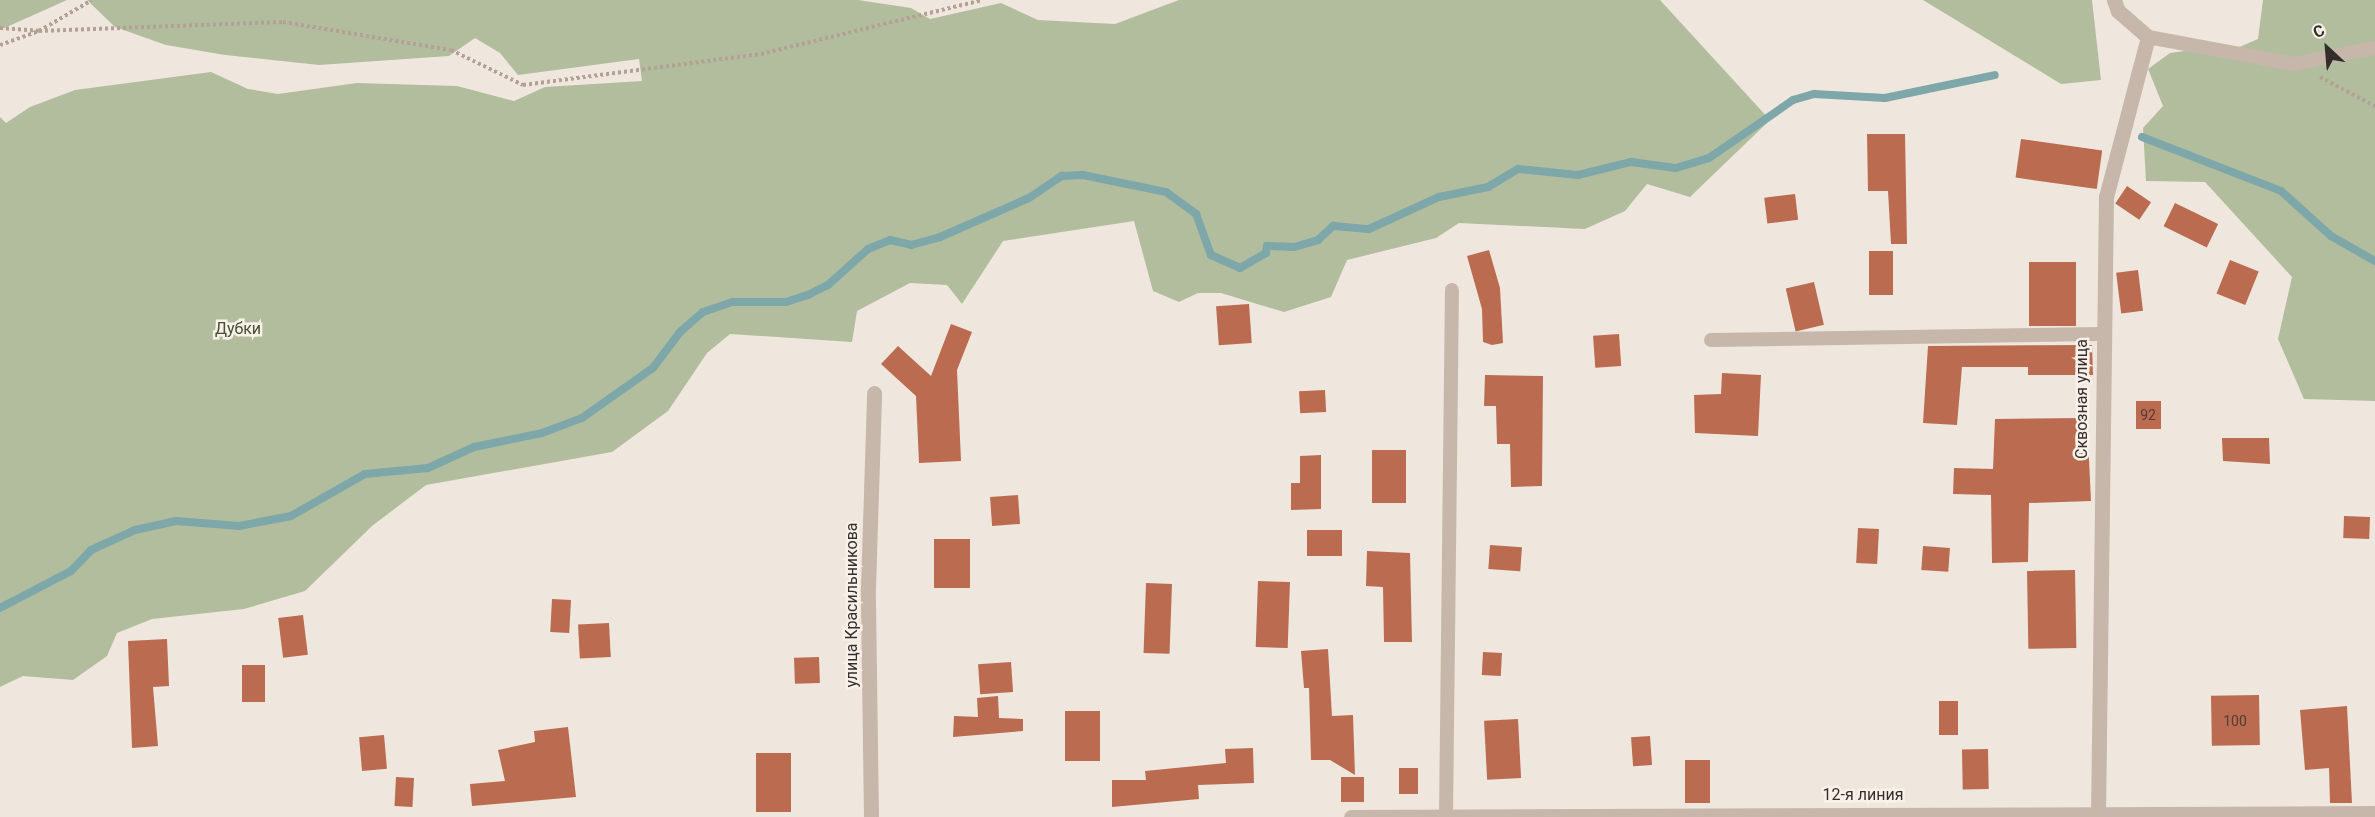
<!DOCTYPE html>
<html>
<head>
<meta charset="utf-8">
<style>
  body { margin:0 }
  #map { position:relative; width:2375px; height:817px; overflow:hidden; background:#efe7dd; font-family:Roboto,sans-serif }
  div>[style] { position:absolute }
  .green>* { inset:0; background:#b2bd9e }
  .stream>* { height:8px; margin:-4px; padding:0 4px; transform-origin:4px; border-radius:4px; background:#7ea7aa }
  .building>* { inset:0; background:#ba6b50; transform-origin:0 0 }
  .path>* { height:4px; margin-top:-2px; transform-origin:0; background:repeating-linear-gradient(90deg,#b2a194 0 3px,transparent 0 6px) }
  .service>* { height:14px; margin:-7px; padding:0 7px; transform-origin:7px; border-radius:7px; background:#c6b7aa }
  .minor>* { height:15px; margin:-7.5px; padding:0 7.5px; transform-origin:7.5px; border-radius:7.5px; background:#c6b7aa }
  span { translate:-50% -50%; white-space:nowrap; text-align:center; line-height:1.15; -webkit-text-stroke:5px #f8f1e9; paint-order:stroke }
  .number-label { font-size:14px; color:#563c33 }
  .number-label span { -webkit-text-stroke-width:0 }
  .park-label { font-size:16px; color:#44502f }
  .street-label { font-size:16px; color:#352d29 }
  .north { position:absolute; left:2297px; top:18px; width:60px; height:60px; -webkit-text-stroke:4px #f8f1e9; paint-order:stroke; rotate:334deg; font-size:16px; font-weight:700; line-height:24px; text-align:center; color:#352d29 }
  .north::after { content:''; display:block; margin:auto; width:21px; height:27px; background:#352d29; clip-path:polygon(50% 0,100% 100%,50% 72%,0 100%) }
</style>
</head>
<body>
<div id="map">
  <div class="green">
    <div style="clip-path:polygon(0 0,67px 0,0 30px)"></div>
    <div style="clip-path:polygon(87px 0,858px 0,911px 8px,930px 19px,1001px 3px,1038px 20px,1115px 24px,1179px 0,1660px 0,1770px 120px,1690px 197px,1647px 184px,1625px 211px,1585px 229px,1459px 223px,1436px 238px,1347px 260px,1331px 297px,1284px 312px,1221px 293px,1198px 293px,1179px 302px,1153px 291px,1134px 221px,1003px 241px,962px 304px,947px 285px,910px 283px,857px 311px,852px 342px,730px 334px,707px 353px,668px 411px,612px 452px,426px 485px,372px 526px,305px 591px,244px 609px,152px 619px,117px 633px,107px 656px,73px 680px,23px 676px,0 687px,0 117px,6px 123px,30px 107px,75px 90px,211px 72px,248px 89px,278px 94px,357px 83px,457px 86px,514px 101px,545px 87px,642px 81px,639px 59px,518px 75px,500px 53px,475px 38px,449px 56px,319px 65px,225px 55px,166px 45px,115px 27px)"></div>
    <div style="clip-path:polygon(1923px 0,2092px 0,2101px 80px,2061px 84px)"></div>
    <div style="clip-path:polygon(2263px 0,2375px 0,2375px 401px,2304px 399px,2278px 339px,2292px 277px,2205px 182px,2146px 181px,2143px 128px,2163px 106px,2148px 69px,2170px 53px,2192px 50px,2221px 55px,2258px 39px)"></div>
  </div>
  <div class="stream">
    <div style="left:2142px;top:137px;width:149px;rotate:21.2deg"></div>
    <div style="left:2281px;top:191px;width:67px;rotate:42deg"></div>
    <div style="left:2331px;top:236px;width:51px;rotate:29.6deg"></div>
    <div style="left:0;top:608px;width:80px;rotate:-27.5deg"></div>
    <div style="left:71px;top:571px;width:29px;rotate:-46deg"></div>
    <div style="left:91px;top:550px;width:48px;rotate:-24.4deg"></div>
    <div style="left:135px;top:530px;width:42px;rotate:-12.4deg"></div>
    <div style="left:176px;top:521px;width:63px;rotate:4.5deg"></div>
    <div style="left:239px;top:526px;width:53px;rotate:-10.9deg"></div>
    <div style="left:291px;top:516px;width:85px;rotate:-29.6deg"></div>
    <div style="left:365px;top:474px;width:63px;rotate:-5.4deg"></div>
    <div style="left:428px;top:468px;width:51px;rotate:-24.5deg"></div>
    <div style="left:474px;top:447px;width:69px;rotate:-11.6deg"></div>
    <div style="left:542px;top:433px;width:43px;rotate:-20.6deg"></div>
    <div style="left:582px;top:418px;width:87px;rotate:-35.2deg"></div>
    <div style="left:653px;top:368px;width:45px;rotate:-53.1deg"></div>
    <div style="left:680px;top:332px;width:30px;rotate:-41deg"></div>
    <div style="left:703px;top:312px;width:31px;rotate:-19deg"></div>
    <div style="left:732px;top:302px;width:54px"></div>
    <div style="left:786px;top:302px;width:23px;rotate:-18deg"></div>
    <div style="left:808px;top:295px;width:22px;rotate:-27deg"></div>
    <div style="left:828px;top:285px;width:54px;rotate:-42deg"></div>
    <div style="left:868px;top:249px;width:24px;rotate:-22deg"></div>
    <div style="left:890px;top:240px;width:22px;rotate:13deg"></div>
    <div style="left:911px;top:245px;width:30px;rotate:-15deg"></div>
    <div style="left:940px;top:237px;width:97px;rotate:-23.7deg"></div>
    <div style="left:1029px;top:198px;width:40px;rotate:-34deg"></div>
    <div style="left:1062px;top:176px;width:21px;rotate:-3deg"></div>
    <div style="left:1083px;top:175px;width:85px;rotate:11.6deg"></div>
    <div style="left:1166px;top:192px;width:37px;rotate:36deg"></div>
    <div style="left:1196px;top:214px;width:44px;rotate:69.9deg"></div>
    <div style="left:1211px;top:255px;width:32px;rotate:24deg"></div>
    <div style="left:1240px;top:268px;width:30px;rotate:-30deg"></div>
    <div style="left:1266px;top:253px;width:7px;rotate:-82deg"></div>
    <div style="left:1267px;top:246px;width:27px;rotate:2deg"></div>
    <div style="left:1294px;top:247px;width:25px;rotate:-16deg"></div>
    <div style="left:1318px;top:240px;width:21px;rotate:-43deg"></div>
    <div style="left:1333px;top:226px;width:36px;rotate:5deg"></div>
    <div style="left:1369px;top:229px;width:77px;rotate:-24.6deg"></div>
    <div style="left:1439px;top:197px;width:50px;rotate:-11.5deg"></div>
    <div style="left:1488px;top:187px;width:35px;rotate:-31deg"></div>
    <div style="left:1518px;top:169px;width:60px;rotate:5.7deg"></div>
    <div style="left:1578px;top:175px;width:55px;rotate:-13.8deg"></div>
    <div style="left:1631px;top:162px;width:45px;rotate:7.6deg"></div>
    <div style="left:1676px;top:168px;width:34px;rotate:-17deg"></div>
    <div style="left:1709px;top:158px;width:102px;rotate:-34.6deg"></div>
    <div style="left:1793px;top:100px;width:22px;rotate:-16deg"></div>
    <div style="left:1814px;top:94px;width:71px;rotate:3.2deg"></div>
    <div style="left:1885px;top:98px;width:112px;rotate:-11.8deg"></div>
  </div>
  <div class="building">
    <div style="clip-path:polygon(1867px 134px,1905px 134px,1907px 244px,1891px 244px,1888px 191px,1868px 191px)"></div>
    <div style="left:2021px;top:139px;width:82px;height:39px;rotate:8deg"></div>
    <div style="left:2127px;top:186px;width:29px;height:21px;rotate:34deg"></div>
    <div style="left:1795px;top:194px;width:26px;height:31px;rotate:83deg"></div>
    <div style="left:2175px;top:203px;width:48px;height:26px;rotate:26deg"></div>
    <div style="clip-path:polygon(1489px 250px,1500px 288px,1503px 343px,1492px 345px,1483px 342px,1482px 309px,1467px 256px)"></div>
    <div style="left:1869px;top:251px;width:24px;height:44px"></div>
    <div style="left:2230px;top:260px;width:31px;height:36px;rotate:22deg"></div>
    <div style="left:2029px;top:262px;width:47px;height:64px"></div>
    <div style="left:2138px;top:270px;width:41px;height:22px;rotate:83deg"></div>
    <div style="left:1814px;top:282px;width:44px;height:29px;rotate:77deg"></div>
    <div style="left:1249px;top:304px;width:39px;height:33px;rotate:86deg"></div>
    <div style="clip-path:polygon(951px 324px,972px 332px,957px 370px,961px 461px,919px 463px,916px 396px,881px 364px,898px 346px,931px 376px)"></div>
    <div style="left:1619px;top:334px;width:32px;height:26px;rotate:86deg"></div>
    <div style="clip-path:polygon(2092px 345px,2093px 375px,2028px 375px,2028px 367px,1962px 367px,1957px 425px,1923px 423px,1928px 346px)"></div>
    <div style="clip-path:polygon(1722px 373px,1761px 375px,1758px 436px,1695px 433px,1694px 395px,1721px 394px)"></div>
    <div style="clip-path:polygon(1485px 375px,1543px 376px,1542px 486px,1511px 487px,1510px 444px,1497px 444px,1496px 406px,1484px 406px)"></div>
    <div style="left:1325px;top:390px;width:22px;height:26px;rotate:87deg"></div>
    <div style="left:2136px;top:401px;width:25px;height:28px"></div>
    <div style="clip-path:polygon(2087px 418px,2091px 501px,2029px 503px,2028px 562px,1992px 563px,1991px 495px,1953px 494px,1954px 468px,1993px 469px,1995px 419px)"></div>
    <div style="clip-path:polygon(2222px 438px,2269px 438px,2270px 464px,2223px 461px)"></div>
    <div style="left:1372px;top:450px;width:34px;height:53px"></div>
    <div style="clip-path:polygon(1321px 455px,1321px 509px,1291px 510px,1291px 483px,1300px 483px,1300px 456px)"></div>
    <div style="left:1018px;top:495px;width:29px;height:28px;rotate:86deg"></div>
    <div style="left:2344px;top:516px;width:26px;height:22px;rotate:2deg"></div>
    <div style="left:1858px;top:528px;width:21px;height:35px;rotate:3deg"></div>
    <div style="left:1342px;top:530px;width:26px;height:35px;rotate:90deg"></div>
    <div style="left:934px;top:539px;width:36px;height:49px"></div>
    <div style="left:1490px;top:545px;width:32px;height:24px;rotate:4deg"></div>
    <div style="left:1923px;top:546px;width:27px;height:24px;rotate:4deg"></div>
    <div style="clip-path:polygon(1367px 551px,1410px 553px,1412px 642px,1384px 642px,1383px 587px,1366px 586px)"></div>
    <div style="left:2075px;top:570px;width:78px;height:48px;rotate:89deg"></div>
    <div style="left:1258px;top:581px;width:32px;height:66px;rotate:2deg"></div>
    <div style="left:1146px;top:583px;width:26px;height:70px;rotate:2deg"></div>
    <div style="left:552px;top:599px;width:19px;height:33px;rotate:3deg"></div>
    <div style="left:303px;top:615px;width:40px;height:25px;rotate:83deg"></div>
    <div style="left:609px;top:623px;width:34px;height:31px;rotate:87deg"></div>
    <div style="clip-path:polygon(167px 639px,169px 686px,153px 687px,158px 746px,132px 748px,128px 641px)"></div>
    <div style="clip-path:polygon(1328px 649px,1332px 716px,1353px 715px,1355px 775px,1330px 760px,1311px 760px,1309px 688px,1304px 688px,1301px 651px)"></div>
    <div style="left:1483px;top:652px;width:19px;height:23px;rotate:3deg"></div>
    <div style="left:819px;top:657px;width:26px;height:25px;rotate:88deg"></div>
    <div style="left:1011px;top:662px;width:30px;height:33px;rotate:86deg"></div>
    <div style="left:242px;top:665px;width:23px;height:37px"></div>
    <div style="left:2259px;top:695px;width:50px;height:48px;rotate:89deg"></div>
    <div style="clip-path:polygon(998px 696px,999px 718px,1023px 719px,1023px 731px,953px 737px,954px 716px,978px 717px,977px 698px)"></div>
    <div style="left:1958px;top:701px;width:34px;height:19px;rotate:90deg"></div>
    <div style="clip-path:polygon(2347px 706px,2352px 803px,2330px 803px,2329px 768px,2305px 770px,2300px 710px)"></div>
    <div style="left:1065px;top:711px;width:35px;height:50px"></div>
    <div style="left:1518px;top:719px;width:59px;height:34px;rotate:87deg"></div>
    <div style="clip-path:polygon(568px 727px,576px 797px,472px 806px,470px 784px,505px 781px,498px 750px,535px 742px,534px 731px)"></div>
    <div style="left:384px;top:735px;width:34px;height:25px;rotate:85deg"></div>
    <div style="left:1650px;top:736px;width:29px;height:19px;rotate:86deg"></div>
    <div style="clip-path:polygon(1253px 748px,1254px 783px,1198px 785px,1199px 799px,1112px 807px,1112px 780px,1146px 780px,1145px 771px,1226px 763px,1225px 749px)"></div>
    <div style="left:1988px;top:749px;width:40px;height:26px;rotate:89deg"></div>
    <div style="left:756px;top:753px;width:35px;height:59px"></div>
    <div style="left:1685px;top:760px;width:25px;height:43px"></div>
    <div style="left:1399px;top:768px;width:19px;height:26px"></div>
    <div style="left:396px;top:777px;width:18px;height:29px;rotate:3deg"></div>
    <div style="left:1341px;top:777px;width:23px;height:25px"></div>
  </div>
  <div class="path">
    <div style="left:0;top:28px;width:39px;rotate:4deg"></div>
    <div style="left:39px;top:31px;width:61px;rotate:-30.3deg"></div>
    <div style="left:0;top:45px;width:41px;rotate:-19.7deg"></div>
    <div style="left:39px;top:31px;width:244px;rotate:-2.1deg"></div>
    <div style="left:283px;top:22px;width:170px;rotate:9.5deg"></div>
    <div style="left:451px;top:50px;width:80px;rotate:25.9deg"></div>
    <div style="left:523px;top:85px;width:240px;rotate:-7.4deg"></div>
    <div style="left:761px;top:54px;width:228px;rotate:-13.7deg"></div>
    <div style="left:2320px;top:77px;width:62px;rotate:27.8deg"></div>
  </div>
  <div class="service">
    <div style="left:2148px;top:37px;width:148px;rotate:10.5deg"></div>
    <div style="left:2294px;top:64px;width:83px;rotate:-11.2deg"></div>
    <div style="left:1711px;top:340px;width:389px;rotate:-0.9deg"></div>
    <div style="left:1446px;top:816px;width:526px;rotate:-89.35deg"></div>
  </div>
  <div class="minor">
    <div style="left:871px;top:817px;width:229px;rotate:-90.8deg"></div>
    <div style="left:868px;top:588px;width:195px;rotate:-88.2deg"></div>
    <div style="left:1351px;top:817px;width:1024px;rotate:-0.22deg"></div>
    <div style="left:2098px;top:817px;width:620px;rotate:-89.26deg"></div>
    <div style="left:2106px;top:197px;width:165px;rotate:-75.3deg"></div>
    <div style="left:2148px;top:37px;width:40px;rotate:-139deg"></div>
    <div style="left:2118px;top:11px;width:12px;rotate:-110deg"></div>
  </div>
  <div class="number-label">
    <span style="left:2148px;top:415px">92</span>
    <span style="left:2235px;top:721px">100</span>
  </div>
  <div class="park-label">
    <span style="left:238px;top:329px">Дубки</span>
  </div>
  <div class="street-label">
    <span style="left:2082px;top:399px;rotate:-90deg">Сквозная улица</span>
    <span style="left:852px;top:605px;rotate:-90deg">улица Красильникова</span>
    <span style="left:1863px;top:795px">12-я линия</span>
  </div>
  <div class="north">С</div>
</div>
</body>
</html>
